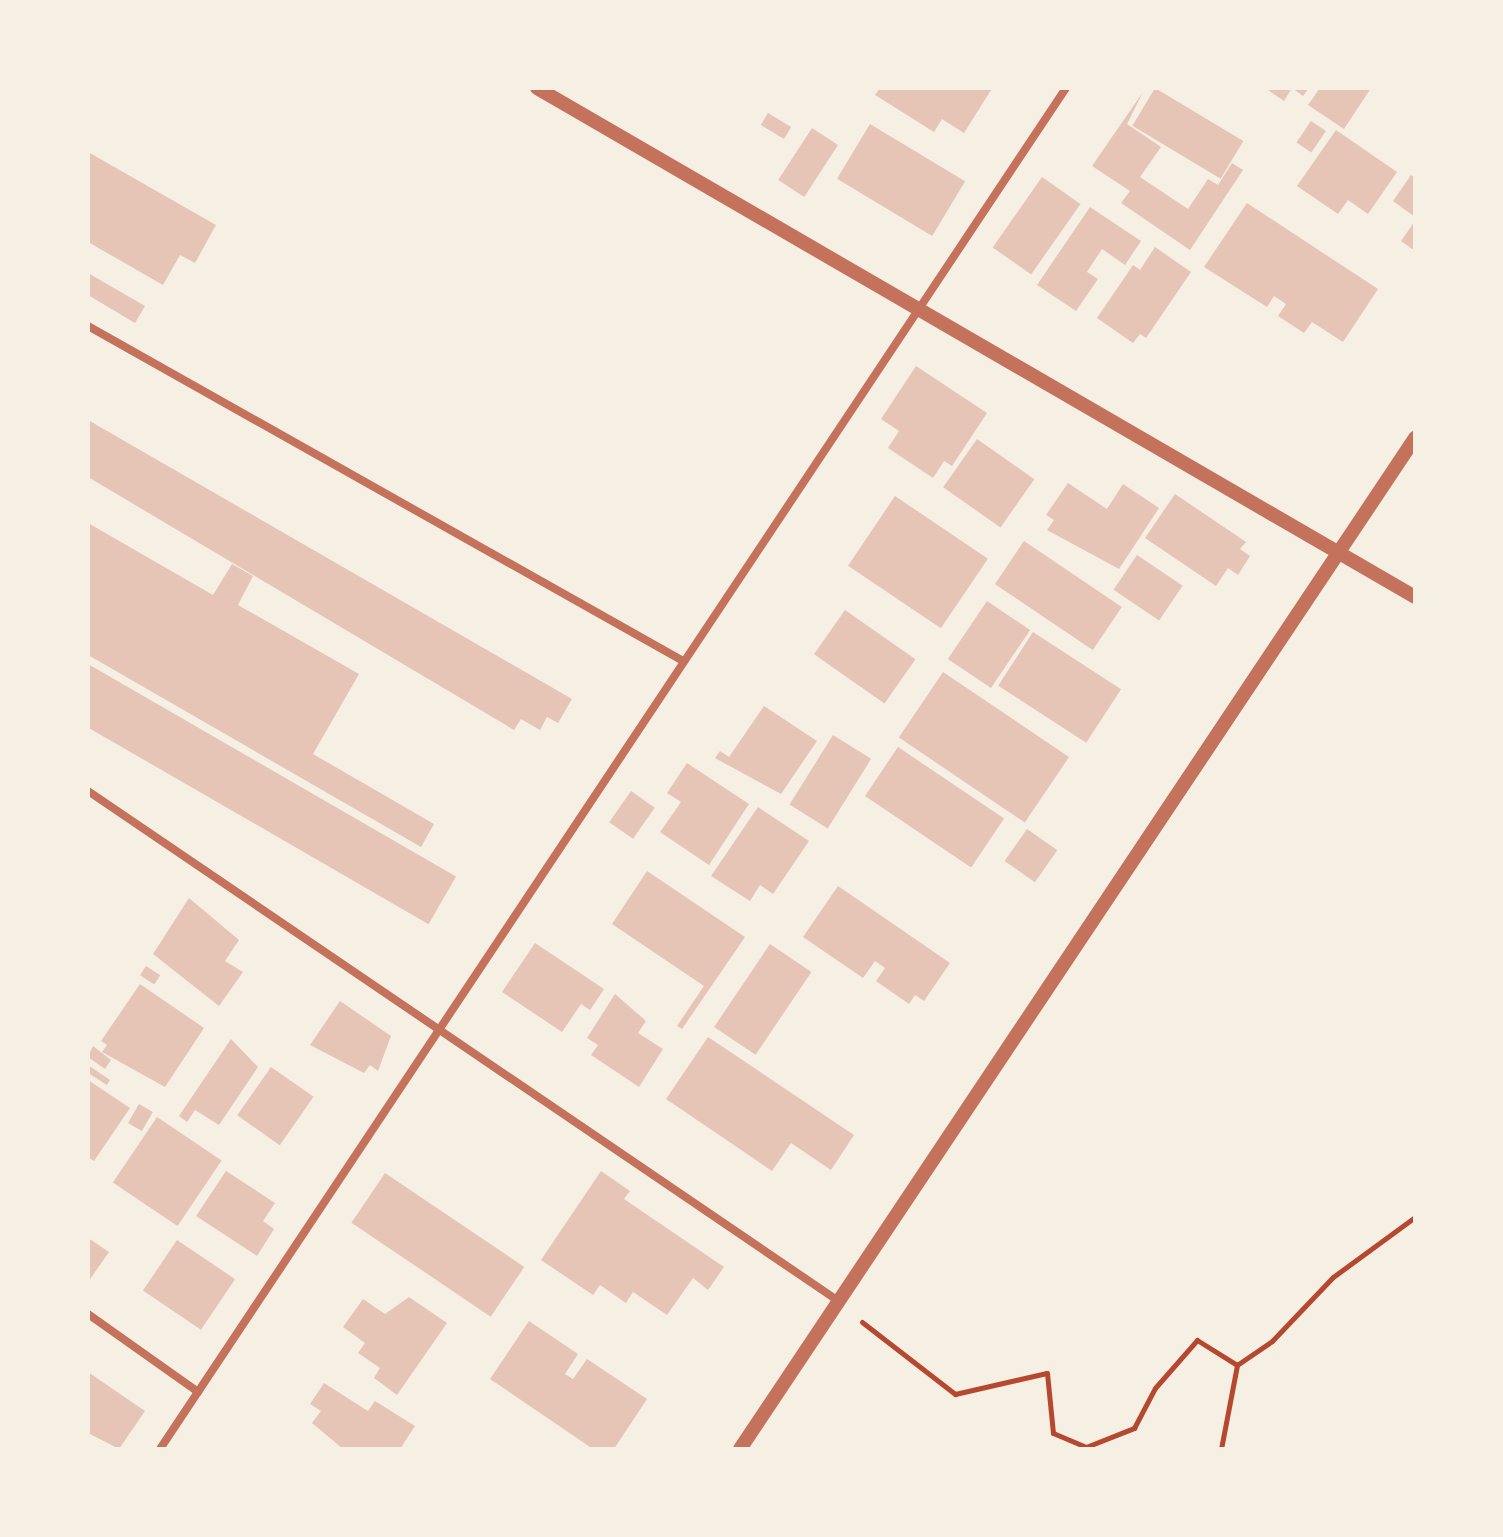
<!DOCTYPE html>
<html>
<head>
<meta charset="utf-8">
<style>
  body { margin:0 }
  #map { position:relative; width:1503px; height:1537px; overflow:hidden; background:#f6efe4; font-family:"Exo 2",sans-serif }
  div>[style] { position:absolute }
  .building>* { inset:0; background:#e6c5b7; transform-origin:0 0 }
  .path>* { height:5px; margin:-2.5px; padding:0 2.5px; transform-origin:2.5px; border-radius:2.5px; background:#b5482f }
  .minor>* { height:8px; margin:-4px; padding:0 4px; transform-origin:4px; border-radius:4px; background:#c5725c }
  .tertiary>* { height:14px; margin:-7px; padding:0 7px; transform-origin:7px; border-radius:7px; background:#c5725c }
  span { translate:-50% -50%; white-space:nowrap; text-align:center; line-height:1.15; -webkit-text-stroke:8px #f6efe4; paint-order:stroke }
  .frame { position:absolute; inset:0; border:90px solid #f6efe4; pointer-events:none }
</style>
</head>
<body>
<div id="map">
  <div class="building">
    <div style="clip-path:polygon(880px 88px,987px 88px,991px 90px,964px 133px,942px 119px,934px 132px,875px 95px)"></div>
    <div style="left:1155px;top:88px;width:103px;height:44px;rotate:31deg"></div>
    <div style="clip-path:polygon(1265px 88px,1309px 88px,1303px 96px,1292px 88px,1284px 101px)"></div>
    <div style="clip-path:polygon(1320px 88px,1371px 88px,1344px 129px,1308px 105px)"></div>
    <div style="clip-path:polygon(1143px 92px,1127px 124px,1161px 147px,1140px 177px,1188px 209px,1208px 179px,1218px 185px,1232px 163px,1243px 170px,1190px 250px,1121px 203px,1130px 191px,1092px 166px)"></div>
    <div style="left:768px;top:113px;width:27px;height:14px;rotate:31deg"></div>
    <div style="left:1311px;top:121px;width:18px;height:26px;rotate:34deg"></div>
    <div style="left:870px;top:124px;width:111px;height:64px;rotate:31deg"></div>
    <div style="left:812px;top:128px;width:31px;height:62px;rotate:33deg"></div>
    <div style="clip-path:polygon(1336px 130px,1397px 172px,1368px 214px,1348px 200px,1338px 214px,1297px 186px)"></div>
    <div style="clip-path:polygon(88px 152px,216px 225px,195px 263px,180px 255px,163px 285px,88px 242px)"></div>
    <div style="clip-path:polygon(1411px 175px,1415px 178px,1415px 217px,1393px 201px)"></div>
    <div style="left:1042px;top:177px;width:47px;height:86px;rotate:35deg"></div>
    <div style="clip-path:polygon(1247px 203px,1378px 289px,1343px 342px,1312px 322px,1304px 333px,1278px 316px,1286px 304px,1274px 296px,1267px 307px,1204px 267px)"></div>
    <div style="clip-path:polygon(1090px 207px,1141px 241px,1125px 265px,1102px 249px,1087px 272px,1098px 279px,1076px 311px,1037px 285px)"></div>
    <div style="clip-path:polygon(1415px 221px,1415px 251px,1401px 241px)"></div>
    <div style="clip-path:polygon(1155px 247px,1191px 272px,1146px 338px,1140px 334px,1133px 343px,1097px 318px,1133px 265px,1140px 270px)"></div>
    <div style="clip-path:polygon(88px 273px,145px 306px,135px 323px,88px 295px)"></div>
    <div style="clip-path:polygon(916px 366px,987px 413px,952px 466px,944px 461px,933px 478px,888px 448px,899px 431px,881px 419px)"></div>
    <div style="clip-path:polygon(88px 420px,572px 699px,558px 723px,547px 717px,540px 730px,521px 719px,514px 730px,88px 477px)"></div>
    <div style="left:977px;top:439px;width:70px;height:59px;rotate:35deg"></div>
    <div style="clip-path:polygon(1068px 483px,1107px 509px,1123px 484px,1159px 508px,1119px 569px,1047px 530px,1054px 520px,1046px 515px)"></div>
    <div style="clip-path:polygon(1175px 494px,1246px 542px,1240px 549px,1250px 556px,1238px 575px,1228px 568px,1216px 586px,1145px 538px)"></div>
    <div style="left:895px;top:496px;width:112px;height:84px;rotate:34deg"></div>
    <div style="clip-path:polygon(88px 523px,213px 595px,232px 564px,253px 576px,238px 605px,359px 674px,313px 754px,434px 824px,421px 847px,88px 655px)"></div>
    <div style="left:1024px;top:541px;width:118px;height:52px;rotate:34deg"></div>
    <div style="left:1137px;top:555px;width:55px;height:42px;rotate:34deg"></div>
    <div style="left:987px;top:601px;width:52px;height:70px;rotate:34deg"></div>
    <div style="left:845px;top:610px;width:86px;height:54px;rotate:35deg"></div>
    <div style="left:1033px;top:632px;width:105px;height:64px;rotate:33deg"></div>
    <div style="left:88px;top:664px;width:425px;height:55px;rotate:30deg"></div>
    <div style="left:943px;top:672px;width:152px;height:79px;rotate:34deg"></div>
    <div style="clip-path:polygon(764px 706px,817px 741px,781px 794px,715px 758px,720px 751px,729px 757px)"></div>
    <div style="left:833px;top:735px;width:45px;height:82px;rotate:32deg"></div>
    <div style="left:898px;top:747px;width:128px;height:59px;rotate:34deg"></div>
    <div style="clip-path:polygon(687px 763px,749px 804px,709px 865px,660px 832px,681px 802px,667px 793px)"></div>
    <div style="left:631px;top:791px;width:29px;height:38px;rotate:35deg"></div>
    <div style="clip-path:polygon(758px 807px,809px 841px,773px 894px,760px 885px,750px 901px,711px 876px)"></div>
    <div style="left:1027px;top:829px;width:37px;height:39px;rotate:35deg"></div>
    <div style="clip-path:polygon(647px 871px,745px 937px,682px 1029px,677px 1026px,704px 986px,612px 924px)"></div>
    <div style="clip-path:polygon(838px 886px,950px 963px,924px 1001px,915px 995px,909px 1004px,876px 981px,885px 968px,875px 961px,863px 978px,803px 937px)"></div>
    <div style="clip-path:polygon(189px 898px,239px 940px,225px 961px,243px 972px,219px 1006px,153px 954px)"></div>
    <div style="clip-path:polygon(535px 943px,604px 989px,590px 1010px,581px 1004px,562px 1032px,502px 992px)"></div>
    <div style="left:770px;top:944px;width:50px;height:100px;rotate:34deg"></div>
    <div style="left:146px;top:966px;width:17px;height:11px;rotate:33deg"></div>
    <div style="clip-path:polygon(140px 984px,204px 1028px,165px 1087px,102px 1052px,107px 1045px,101px 1041px)"></div>
    <div style="clip-path:polygon(615px 994px,646px 1021px,638px 1033px,663px 1049px,639px 1087px,591px 1055px,598px 1045px,587px 1038px)"></div>
    <div style="clip-path:polygon(340px 1001px,391px 1036px,378px 1071px,370px 1065px,364px 1073px,310px 1045px)"></div>
    <div style="clip-path:polygon(708px 1037px,854px 1135px,831px 1170px,791px 1143px,772px 1171px,666px 1099px)"></div>
    <div style="clip-path:polygon(231px 1039px,258px 1067px,219px 1125px,195px 1110px,187px 1122px,179px 1116px)"></div>
    <div style="clip-path:polygon(93px 1046px,111px 1060px,105px 1069px,88px 1057px)"></div>
    <div style="clip-path:polygon(88px 1065px,110px 1080px,107px 1085px,88px 1073px)"></div>
    <div style="left:271px;top:1067px;width:52px;height:59px;rotate:35deg"></div>
    <div style="clip-path:polygon(88px 1080px,130px 1108px,94px 1161px,88px 1157px)"></div>
    <div style="left:139px;top:1104px;width:16px;height:22px;rotate:30deg"></div>
    <div style="left:157px;top:1117px;width:78px;height:79px;rotate:34deg"></div>
    <div style="clip-path:polygon(226px 1171px,275px 1203px,263px 1221px,274px 1229px,257px 1256px,196px 1216px)"></div>
    <div style="clip-path:polygon(601px 1171px,630px 1191px,624px 1199px,724px 1267px,708px 1290px,693px 1278px,667px 1315px,633px 1292px,626px 1303px,600px 1285px,593px 1295px,541px 1260px)"></div>
    <div style="left:385px;top:1173px;width:168px;height:60px;rotate:34deg"></div>
    <div style="clip-path:polygon(88px 1238px,109px 1252px,88px 1282px)"></div>
    <div style="left:177px;top:1240px;width:70px;height:61px;rotate:34deg"></div>
    <div style="clip-path:polygon(409px 1297px,447px 1323px,397px 1395px,374px 1378px,380px 1368px,358px 1353px,365px 1343px,343px 1327px,363px 1299px,385px 1314px)"></div>
    <div style="clip-path:polygon(529px 1321px,578px 1354px,565px 1374px,573px 1379px,587px 1359px,647px 1399px,614px 1449px,593px 1449px,490px 1379px)"></div>
    <div style="clip-path:polygon(88px 1372px,145px 1411px,119px 1449px,88px 1433px)"></div>
    <div style="clip-path:polygon(324px 1383px,368px 1411px,375px 1401px,415px 1426px,400px 1449px,343px 1449px,312px 1423px,321px 1411px,310px 1404px)"></div>
  </div>
  <div class="path">
    <div style="left:862px;top:1322px;width:118px;rotate:37.7deg"></div>
    <div style="left:955px;top:1394px;width:94px;rotate:-12.9deg"></div>
    <div style="left:1047px;top:1373px;width:60px;rotate:84.3deg"></div>
    <div style="left:1053px;top:1433px;width:36px;rotate:23deg"></div>
    <div style="left:1086px;top:1447px;width:52px;rotate:-21.6deg"></div>
    <div style="left:1134px;top:1428px;width:45px;rotate:-62.3deg"></div>
    <div style="left:1155px;top:1388px;width:64px;rotate:-48.8deg"></div>
    <div style="left:1197px;top:1340px;width:47px;rotate:32deg"></div>
    <div style="left:1221px;top:1449px;width:86px;rotate:-79.2deg"></div>
    <div style="left:1237px;top:1365px;width:42px;rotate:-34.4deg"></div>
    <div style="left:1272px;top:1341px;width:88px;rotate:-46.4deg"></div>
    <div style="left:1333px;top:1277px;width:102px;rotate:-36.2deg"></div>
  </div>
  <div class="minor">
    <div style="left:88px;top:326px;width:683px;rotate:29.38deg"></div>
    <div style="left:88px;top:791px;width:906px;rotate:34.2deg"></div>
    <div style="left:88px;top:1314px;width:135px;rotate:35.3deg"></div>
    <div style="left:160px;top:1449px;width:1635px;rotate:-56.35deg"></div>
  </div>
  <div class="tertiary">
    <div style="left:537px;top:88px;width:1015px;rotate:30.1deg"></div>
    <div style="left:740px;top:1449px;width:1216px;rotate:-56.27deg"></div>
  </div>
  <div class="frame"></div>
</div>
</body>
</html>
